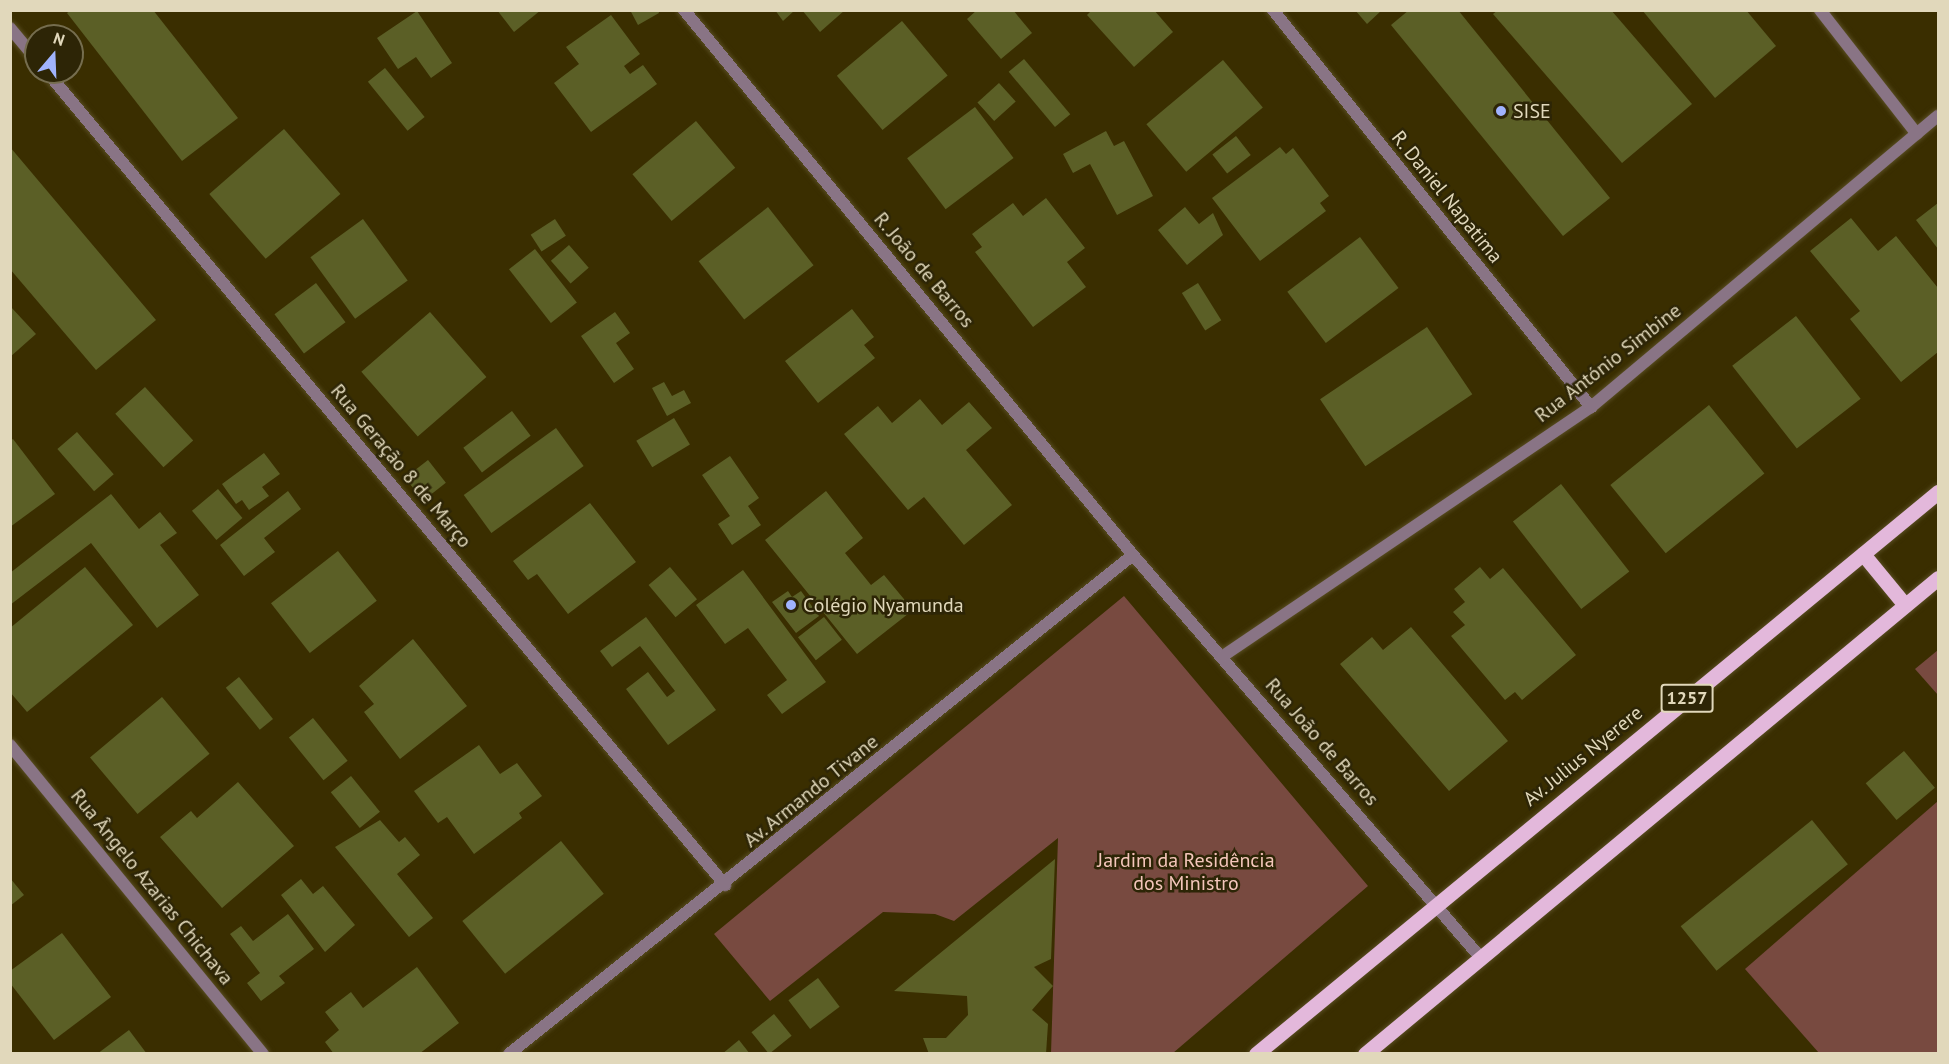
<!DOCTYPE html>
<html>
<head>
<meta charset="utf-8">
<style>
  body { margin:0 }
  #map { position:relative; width:1949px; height:1064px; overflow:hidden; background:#3a2e00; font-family:"PT Sans",sans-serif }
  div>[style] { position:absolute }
  .green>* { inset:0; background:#784a40 }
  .building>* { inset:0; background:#5b5f26; transform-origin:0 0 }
  .roads { filter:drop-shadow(0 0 2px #584d22) drop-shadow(0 0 2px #584d22) }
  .minor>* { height:12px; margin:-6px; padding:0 6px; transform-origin:6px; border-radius:6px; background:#897485 }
  .primary>* { height:15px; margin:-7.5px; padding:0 7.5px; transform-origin:7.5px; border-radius:7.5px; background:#e3b8db }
  .dots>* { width:16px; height:16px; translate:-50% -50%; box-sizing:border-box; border:3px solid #2d2506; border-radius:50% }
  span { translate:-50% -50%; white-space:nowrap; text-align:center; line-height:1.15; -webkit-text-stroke:5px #2d2506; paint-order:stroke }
  .shield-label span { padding:2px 4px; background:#2d2506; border:2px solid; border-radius:4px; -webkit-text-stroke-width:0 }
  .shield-label { font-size:18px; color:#e1d8bb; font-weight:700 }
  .poi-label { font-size:20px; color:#e1d8bb }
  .left { translate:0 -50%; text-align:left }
  .street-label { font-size:20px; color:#e1d8bb }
  .park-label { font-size:20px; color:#f5c6bb }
  .frame { position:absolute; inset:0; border:12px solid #e1d8bb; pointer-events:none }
  .north { position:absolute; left:24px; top:24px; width:60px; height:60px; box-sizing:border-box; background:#2d2506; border:2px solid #756d4e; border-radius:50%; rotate:19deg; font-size:16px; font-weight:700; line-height:24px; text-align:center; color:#e1d8bb }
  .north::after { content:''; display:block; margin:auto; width:21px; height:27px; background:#a0b3fd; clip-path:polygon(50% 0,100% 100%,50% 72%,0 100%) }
</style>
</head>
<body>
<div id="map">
  <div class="green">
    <div style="clip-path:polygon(1124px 596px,1368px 886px,1173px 1053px,1051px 1053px,1058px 838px,954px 921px,935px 914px,883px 912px,770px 1001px,714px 934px)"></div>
    <div style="clip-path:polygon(1938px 650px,1938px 695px,1915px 669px)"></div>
    <div style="clip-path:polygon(1938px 801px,1938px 1053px,1819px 1053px,1745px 969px)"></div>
  </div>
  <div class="building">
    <div style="clip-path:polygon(71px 10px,153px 10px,238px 118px,182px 161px,67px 13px)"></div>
    <div style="clip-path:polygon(497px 10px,541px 10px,514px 32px)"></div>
    <div style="clip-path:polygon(630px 10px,658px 10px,659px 13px,638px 25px)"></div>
    <div style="clip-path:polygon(775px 10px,795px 10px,783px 21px)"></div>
    <div style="clip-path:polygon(802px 10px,845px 10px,820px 32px)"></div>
    <div style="clip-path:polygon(977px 10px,1013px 10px,1032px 33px,1001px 59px,967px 19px)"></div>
    <div style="clip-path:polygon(1092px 10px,1154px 10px,1173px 32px,1134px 67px,1087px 15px)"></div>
    <div style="clip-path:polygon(1355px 10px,1382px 10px,1367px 24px)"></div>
    <div style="clip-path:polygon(1409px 10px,1458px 10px,1610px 198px,1563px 236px,1391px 25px)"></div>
    <div style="clip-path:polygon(1498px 10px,1611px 10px,1692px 104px,1622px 163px,1493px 14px)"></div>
    <div style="clip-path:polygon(1642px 10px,1746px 10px,1776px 46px,1715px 98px)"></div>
    <div style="clip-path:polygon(417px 11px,452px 63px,431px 78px,416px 57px,398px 69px,377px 38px)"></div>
    <div style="clip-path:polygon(611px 15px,640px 54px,624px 66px,630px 74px,643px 65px,657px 84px,591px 132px,554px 83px,579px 64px,566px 47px)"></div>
    <div style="left:902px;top:21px;width:71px;height:85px;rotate:50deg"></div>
    <div style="left:1024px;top:59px;width:72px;height:20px;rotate:50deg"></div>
    <div style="left:1223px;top:60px;width:62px;height:100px;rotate:50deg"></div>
    <div style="left:385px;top:68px;width:63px;height:22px;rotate:51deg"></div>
    <div style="left:999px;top:83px;width:25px;height:29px;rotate:48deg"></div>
    <div style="left:975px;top:107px;width:64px;height:85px;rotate:53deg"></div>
    <div style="left:696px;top:121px;width:61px;height:83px;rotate:50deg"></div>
    <div style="left:284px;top:129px;width:86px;height:99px;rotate:49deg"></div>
    <div style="clip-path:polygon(1106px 131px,1114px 146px,1124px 141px,1153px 196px,1117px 215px,1090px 164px,1073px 173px,1063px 154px)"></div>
    <div style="left:1236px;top:136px;width:24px;height:30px;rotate:52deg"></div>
    <div style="clip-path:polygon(10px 147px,156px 320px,96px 370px,10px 269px)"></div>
    <div style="clip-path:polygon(1280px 147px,1286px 154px,1293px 148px,1329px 196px,1320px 203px,1326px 211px,1260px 261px,1212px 198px)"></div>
    <div style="clip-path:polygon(1046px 198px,1085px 248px,1067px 262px,1086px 287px,1033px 327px,975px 252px,982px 247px,972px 234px,1013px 203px,1023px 216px)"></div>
    <div style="clip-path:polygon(1938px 203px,1938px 249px,1916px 220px)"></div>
    <div style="left:768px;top:207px;width:74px;height:88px;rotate:52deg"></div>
    <div style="clip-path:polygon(1185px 207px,1199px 224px,1213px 213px,1223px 235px,1187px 265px,1158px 230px)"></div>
    <div style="clip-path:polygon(1851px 218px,1878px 251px,1896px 236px,1938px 288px,1938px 352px,1901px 382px,1850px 319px,1860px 311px,1810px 251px)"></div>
    <div style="left:363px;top:219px;width:76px;height:65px;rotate:54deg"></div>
    <div style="left:555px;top:219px;width:20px;height:29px;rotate:57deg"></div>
    <div style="left:1360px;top:237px;width:64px;height:91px;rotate:53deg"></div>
    <div style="left:569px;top:245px;width:30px;height:24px;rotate:49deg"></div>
    <div style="left:535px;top:249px;width:68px;height:33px;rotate:52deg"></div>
    <div style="left:316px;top:283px;width:49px;height:52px;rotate:53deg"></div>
    <div style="left:1198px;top:283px;width:44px;height:19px;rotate:58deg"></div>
    <div style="clip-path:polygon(10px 306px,36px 334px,10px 357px)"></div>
    <div style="clip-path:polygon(852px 309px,874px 337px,864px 345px,875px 358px,818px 403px,785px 361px)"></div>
    <div style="left:430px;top:312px;width:86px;height:91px;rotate:49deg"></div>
    <div style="clip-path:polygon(615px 312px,630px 333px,616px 343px,634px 369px,614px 383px,581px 336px)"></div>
    <div style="left:1796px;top:316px;width:105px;height:81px;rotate:52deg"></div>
    <div style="left:1427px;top:327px;width:81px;height:129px;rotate:56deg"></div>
    <div style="clip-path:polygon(664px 382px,672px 396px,684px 390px,691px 403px,667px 416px,652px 388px)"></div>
    <div style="left:145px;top:387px;width:72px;height:40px;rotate:48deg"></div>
    <div style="clip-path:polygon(920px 399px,942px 425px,969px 402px,992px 428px,966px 450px,1012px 505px,964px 545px,924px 497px,908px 510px,844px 434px,878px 406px,892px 423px)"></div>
    <div style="left:1709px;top:405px;width:88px;height:127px;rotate:51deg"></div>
    <div style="left:512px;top:411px;width:31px;height:61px;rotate:53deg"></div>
    <div style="left:674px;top:418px;width:31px;height:44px;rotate:59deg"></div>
    <div style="left:556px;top:428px;width:47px;height:114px;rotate:54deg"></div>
    <div style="left:77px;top:432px;width:56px;height:26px;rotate:49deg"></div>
    <div style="clip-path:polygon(13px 439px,55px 494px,10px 527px,10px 441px)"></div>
    <div style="clip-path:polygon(264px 453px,280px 474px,262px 487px,269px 496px,249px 510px,242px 500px,236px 504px,222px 484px)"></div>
    <div style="clip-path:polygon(730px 456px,759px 498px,748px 506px,761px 525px,732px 545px,718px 524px,730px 516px,702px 475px)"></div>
    <div style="left:428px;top:460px;width:29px;height:29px;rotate:52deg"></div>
    <div style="left:1561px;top:484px;width:111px;height:61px;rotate:52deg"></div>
    <div style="left:218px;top:489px;width:38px;height:34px;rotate:50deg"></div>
    <div style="clip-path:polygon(288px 491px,301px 509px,264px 538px,275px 552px,244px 576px,220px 545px)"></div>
    <div style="clip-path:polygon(826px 491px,863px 538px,845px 553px,871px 585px,884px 575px,913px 610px,857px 654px,765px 540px)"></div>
    <div style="clip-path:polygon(111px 494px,139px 529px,160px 512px,177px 533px,160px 545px,199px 595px,157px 628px,91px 543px,10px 605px,10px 573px)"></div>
    <div style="clip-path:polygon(590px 503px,636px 562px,568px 614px,537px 574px,528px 580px,513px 561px)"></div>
    <div style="left:338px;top:551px;width:63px;height:85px;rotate:52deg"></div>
    <div style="clip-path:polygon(85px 567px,133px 625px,27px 712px,10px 692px,10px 628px)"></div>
    <div style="left:670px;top:567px;width:42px;height:28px;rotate:50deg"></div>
    <div style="clip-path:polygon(1480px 567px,1490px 579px,1503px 568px,1576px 655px,1522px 700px,1515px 692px,1505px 700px,1451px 636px,1465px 625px,1453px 612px,1465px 602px,1454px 589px)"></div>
    <div style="clip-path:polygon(743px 570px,826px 682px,782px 714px,767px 695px,787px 680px,748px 628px,725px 644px,696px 605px)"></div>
    <div style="clip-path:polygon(788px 591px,792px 597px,801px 591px,819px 616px,796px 633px,772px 602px)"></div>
    <div style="clip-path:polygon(646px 617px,716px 710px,668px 745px,626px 689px,648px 672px,667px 697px,675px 691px,640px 646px,612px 667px,600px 651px)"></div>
    <div style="left:824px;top:617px;width:29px;height:33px;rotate:52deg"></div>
    <div style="clip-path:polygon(1411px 627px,1508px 741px,1449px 791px,1340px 664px,1372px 637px,1383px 650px)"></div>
    <div style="clip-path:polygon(413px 639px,467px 706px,400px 759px,364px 712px,374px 704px,359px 686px)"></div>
    <div style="left:239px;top:677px;width:54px;height:17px;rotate:51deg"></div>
    <div style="left:162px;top:697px;width:74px;height:94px;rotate:50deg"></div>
    <div style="left:313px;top:718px;width:55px;height:31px;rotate:51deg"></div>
    <div style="clip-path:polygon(479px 745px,500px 774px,517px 763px,542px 796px,519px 813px,522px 818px,474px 854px,447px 817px,438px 823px,414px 791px)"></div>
    <div style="left:1904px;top:751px;width:48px;height:50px;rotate:50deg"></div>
    <div style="left:351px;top:776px;width:46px;height:26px;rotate:51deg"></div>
    <div style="clip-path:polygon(238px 782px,294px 846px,222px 908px,160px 837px,191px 811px,197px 818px)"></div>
    <div style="clip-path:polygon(380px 820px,399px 842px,405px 837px,420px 855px,397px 874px,433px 918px,409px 937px,335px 847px)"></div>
    <div style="left:1812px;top:820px;width:57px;height:169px;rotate:51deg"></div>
    <div style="left:561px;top:841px;width:68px;height:127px;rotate:51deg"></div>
    <div style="clip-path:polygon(1055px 859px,1051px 959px,1034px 967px,1053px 986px,1032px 1010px,1048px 1024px,1046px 1054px,929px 1054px,923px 1038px,946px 1038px,968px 1015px,967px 996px,894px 991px)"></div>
    <div style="clip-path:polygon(10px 878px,24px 895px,10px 906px)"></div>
    <div style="clip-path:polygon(301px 879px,313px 894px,323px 886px,355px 925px,325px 952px,281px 895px)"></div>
    <div style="clip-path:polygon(288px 914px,314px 949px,279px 976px,285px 983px,261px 1001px,247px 983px,260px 973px,230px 934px,241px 926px,253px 941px)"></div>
    <div style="clip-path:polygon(62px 933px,111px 997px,54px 1040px,10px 983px,10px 971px)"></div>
    <div style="clip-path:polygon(417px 967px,459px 1023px,419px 1054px,334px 1054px,325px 1042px,339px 1030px,325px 1012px,351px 992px,363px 1008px)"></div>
    <div style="left:818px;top:978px;width:36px;height:37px;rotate:53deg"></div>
    <div style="left:774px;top:1014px;width:28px;height:29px;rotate:51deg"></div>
    <div style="clip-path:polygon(129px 1030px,147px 1054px,97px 1054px)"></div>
    <div style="clip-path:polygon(739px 1040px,750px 1054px,722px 1054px)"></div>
  </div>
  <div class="roads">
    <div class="minor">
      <div style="left:684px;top:10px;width:706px;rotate:50.52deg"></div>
      <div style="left:1133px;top:555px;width:531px;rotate:49.2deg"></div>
      <div style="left:1273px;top:10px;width:509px;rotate:51.31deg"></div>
      <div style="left:1820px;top:10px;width:157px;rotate:52deg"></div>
      <div style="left:10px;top:28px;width:40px;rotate:50deg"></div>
      <div style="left:47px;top:72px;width:1059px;rotate:50.17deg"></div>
      <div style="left:1223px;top:656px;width:444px;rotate:-34.1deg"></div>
      <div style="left:1591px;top:407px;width:453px;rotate:-40deg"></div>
      <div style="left:10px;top:745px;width:399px;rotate:50.7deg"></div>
      <div style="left:509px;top:1054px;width:799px;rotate:-38.65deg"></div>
    </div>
    <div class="primary">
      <div style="left:1863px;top:554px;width:66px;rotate:50.5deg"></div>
      <div style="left:1256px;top:1054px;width:884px;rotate:-39.49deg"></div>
      <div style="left:1365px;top:1054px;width:745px;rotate:-39.72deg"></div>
    </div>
  </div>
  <div class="dots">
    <div style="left:1501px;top:111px;background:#a0b3fd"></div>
    <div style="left:791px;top:605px;background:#a0b3fd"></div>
  </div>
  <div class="shield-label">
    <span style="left:1687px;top:698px">1257</span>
  </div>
  <div class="poi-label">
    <span class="left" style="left:1513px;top:111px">SISE</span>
    <span class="left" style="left:803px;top:605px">Colégio Nyamunda</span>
  </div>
  <div class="street-label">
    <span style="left:1447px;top:197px;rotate:51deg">R. Daniel Napatima</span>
    <span style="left:924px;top:270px;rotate:50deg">R. João de Barros</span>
    <span style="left:1608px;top:363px;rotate:-38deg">Rua António Simbine</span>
    <span style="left:401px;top:466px;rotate:50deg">Rua Geração 8 de Março</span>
    <span style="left:1322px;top:742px;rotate:49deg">Rua João de Barros</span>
    <span style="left:1583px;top:756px;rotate:-39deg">Av. Julius Nyerere</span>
    <span style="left:811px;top:791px;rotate:-39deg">Av. Armando Tivane</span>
    <span style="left:152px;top:887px;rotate:51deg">Rua Ângelo Azarias Chichava</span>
  </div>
  <div class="park-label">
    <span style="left:1186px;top:872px">Jardim da Residência<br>dos Ministro</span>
  </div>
  <div class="frame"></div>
  <div class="north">N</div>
</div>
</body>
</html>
